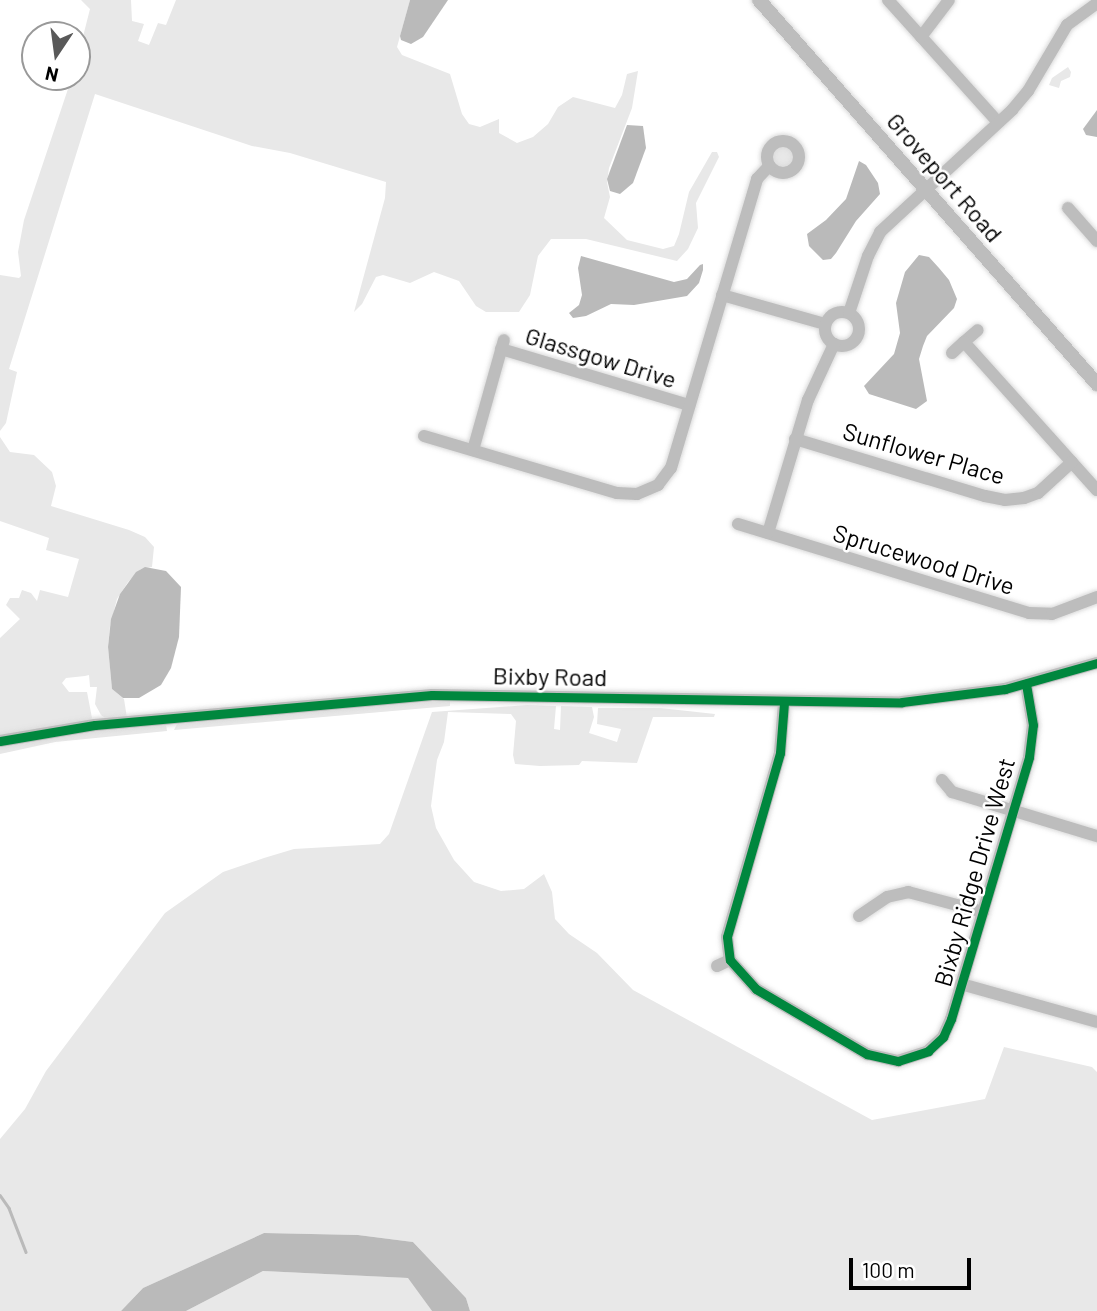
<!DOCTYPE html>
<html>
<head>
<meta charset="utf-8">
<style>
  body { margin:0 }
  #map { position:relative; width:1097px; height:1311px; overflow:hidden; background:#fff; font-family:Barlow,sans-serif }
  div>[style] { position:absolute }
  .green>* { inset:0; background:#e8e8e8 }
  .round { border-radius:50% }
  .water>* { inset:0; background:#bababa }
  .stream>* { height:2.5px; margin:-1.25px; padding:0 1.25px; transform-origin:1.25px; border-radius:1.25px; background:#bababa }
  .roads { filter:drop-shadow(0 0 2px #dbdbdb) drop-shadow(0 0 2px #dbdbdb) }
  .minor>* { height:12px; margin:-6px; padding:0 6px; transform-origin:6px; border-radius:6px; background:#bdbdbd }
  .minor>.ring { margin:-6px; padding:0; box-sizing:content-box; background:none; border:12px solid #bdbdbd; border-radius:50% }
  .major>* { height:14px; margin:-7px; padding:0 7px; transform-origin:7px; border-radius:7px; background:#bdbdbd }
  .cycleway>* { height:9px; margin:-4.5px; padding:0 4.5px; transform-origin:4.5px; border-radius:4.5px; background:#00873e }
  span { translate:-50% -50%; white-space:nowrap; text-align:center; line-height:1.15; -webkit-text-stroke:5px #fff; paint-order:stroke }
  .street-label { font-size:24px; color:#000 }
  .north { position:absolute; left:21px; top:21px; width:70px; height:70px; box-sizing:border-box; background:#fff; border:2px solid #999; border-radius:50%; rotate:193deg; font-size:19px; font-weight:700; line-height:28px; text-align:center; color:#000 }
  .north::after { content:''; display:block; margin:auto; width:24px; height:32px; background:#595959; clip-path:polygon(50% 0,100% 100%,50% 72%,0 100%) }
  .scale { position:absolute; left:849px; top:1258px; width:122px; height:32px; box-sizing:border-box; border:4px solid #000; border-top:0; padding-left:9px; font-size:21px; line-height:24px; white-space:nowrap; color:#000; -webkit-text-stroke:5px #fff; paint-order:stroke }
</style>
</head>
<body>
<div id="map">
  <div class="green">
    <div style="clip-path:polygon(81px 0,131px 0,132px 21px,144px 24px,138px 41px,149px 45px,158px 23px,166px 25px,176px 0,410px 0,397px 47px,402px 55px,450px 74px,462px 114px,469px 124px,480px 127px,499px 119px,499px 133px,517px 143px,533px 137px,548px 124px,558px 107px,573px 97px,615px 108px,622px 95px,627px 74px,638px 71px,632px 108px,609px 168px,607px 182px,610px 197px,604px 218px,627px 240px,663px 249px,674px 246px,679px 234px,689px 192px,712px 152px,717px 152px,719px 157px,696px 203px,698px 228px,688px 249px,677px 261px,586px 239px,551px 239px,538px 256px,530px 295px,519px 312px,486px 312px,476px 306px,459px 281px,434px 272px,410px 283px,383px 275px,376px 277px,362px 304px,354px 312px,385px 198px,386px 182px,290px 153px,252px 146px,95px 94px,9px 369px,17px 372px,6px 423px,0 431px,0 275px,19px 278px,21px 276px,18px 252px,24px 220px,72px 77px,77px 77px,77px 60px,90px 9px)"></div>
    <div style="clip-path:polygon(1068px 67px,1071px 72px,1070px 77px,1061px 81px,1059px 88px,1049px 85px,1052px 78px)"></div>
    <div class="round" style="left:771px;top:146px;width:22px;height:22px"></div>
    <div style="clip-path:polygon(0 437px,10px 452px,34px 455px,52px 472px,56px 486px,51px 506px,129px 530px,145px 537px,154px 547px,152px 567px,141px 569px,128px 582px,117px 599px,110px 626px,108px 647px,112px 689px,124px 699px,127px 718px,108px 720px,101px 715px,95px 704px,97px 687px,90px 687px,89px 675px,85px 676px,66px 678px,62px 683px,69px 692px,87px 692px,92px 718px,89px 721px,0 736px,0 638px,20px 619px,6px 605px,10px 598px,19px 598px,22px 590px,31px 593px,37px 601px,40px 590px,68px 597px,79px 559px,46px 550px,49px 538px,0 521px)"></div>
    <div style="clip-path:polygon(444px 699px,450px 701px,450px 706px,174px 730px,177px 724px)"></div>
    <div style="clip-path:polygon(527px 705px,556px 706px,554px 729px,560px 730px,561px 706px,592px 707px,594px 717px,589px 733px,617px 742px,621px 729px,597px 724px,598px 708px,660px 708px,715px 714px,714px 717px,653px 717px,637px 763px,582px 761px,579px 765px,540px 766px,515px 764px,513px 755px,516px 721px,511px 714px,448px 712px,444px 742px,437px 760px,431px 806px,436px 828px,454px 860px,474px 882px,501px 891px,524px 889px,544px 874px,552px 892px,555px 919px,569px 934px,597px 953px,633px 990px,872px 1120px,985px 1099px,1004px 1047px,1092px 1067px,1097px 1072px,1097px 1311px,470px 1311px,466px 1298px,413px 1242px,358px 1235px,264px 1233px,143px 1288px,121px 1311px,0 1311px,0 1139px,25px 1109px,46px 1071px,165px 913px,223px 872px,264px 858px,294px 849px,380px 844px,389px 834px,432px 712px)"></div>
    <div style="clip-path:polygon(166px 724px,167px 731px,55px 742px,0 754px,0 746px,56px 734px)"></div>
    <div style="clip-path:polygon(263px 1271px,409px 1278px,432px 1311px,186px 1311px)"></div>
  </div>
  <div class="water">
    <div style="clip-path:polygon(410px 0,448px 0,423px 37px,411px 44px,401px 40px,400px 36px)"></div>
    <div style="clip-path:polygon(1097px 110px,1097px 137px,1086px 135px,1083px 129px)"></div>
    <div style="clip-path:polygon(627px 125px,643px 126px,646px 148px,633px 183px,620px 194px,610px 191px,607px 179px)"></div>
    <div style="clip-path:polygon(859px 161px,866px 165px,878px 183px,880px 194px,856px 221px,836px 253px,831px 259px,823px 260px,809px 246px,807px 234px,826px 220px,846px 199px)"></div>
    <div style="clip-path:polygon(919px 255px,929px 257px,939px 268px,949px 280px,957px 299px,954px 308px,927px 336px,923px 346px,919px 359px,927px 401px,916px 409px,869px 394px,864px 386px,894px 354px,900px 333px,896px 303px,905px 272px)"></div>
    <div style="clip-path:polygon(581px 256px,674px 282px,687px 279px,700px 265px,703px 264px,703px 270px,699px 283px,687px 296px,634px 305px,611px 304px,586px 316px,573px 318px,569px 313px,579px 305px,582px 295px,578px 268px)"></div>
    <div style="clip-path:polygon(145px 567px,166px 571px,181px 587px,179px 637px,171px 668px,161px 685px,139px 698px,123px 698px,112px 689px,108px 647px,111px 619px,120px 594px,136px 572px)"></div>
    <div style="clip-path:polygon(264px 1233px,358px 1235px,413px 1242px,466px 1298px,470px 1311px,432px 1311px,408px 1278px,263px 1271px,186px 1311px,121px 1311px,143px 1288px)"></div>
  </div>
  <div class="stream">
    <div style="left:0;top:1195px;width:16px;rotate:55deg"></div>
    <div style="left:9px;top:1208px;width:47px;rotate:68.9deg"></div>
  </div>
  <div class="roads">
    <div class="minor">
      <div style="left:888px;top:0;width:164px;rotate:48deg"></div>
      <div style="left:921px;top:37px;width:46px;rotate:-52.9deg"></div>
      <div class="ring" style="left:767px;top:141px;width:20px;height:20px"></div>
      <div style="left:1068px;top:208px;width:44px;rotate:48.7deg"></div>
      <div style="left:722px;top:295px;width:107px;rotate:15.7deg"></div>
      <div class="ring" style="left:825px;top:312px;width:22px;height:22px"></div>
      <div style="left:849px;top:313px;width:60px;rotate:-71.6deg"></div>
      <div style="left:868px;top:256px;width:27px;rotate:-63deg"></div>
      <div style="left:880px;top:232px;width:180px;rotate:-42.7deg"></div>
      <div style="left:1012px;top:110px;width:25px;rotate:-50deg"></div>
      <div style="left:1028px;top:91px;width:77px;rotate:-59.4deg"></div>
      <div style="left:1067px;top:25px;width:37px;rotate:-36deg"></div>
      <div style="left:964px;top:342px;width:18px;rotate:-41deg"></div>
      <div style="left:501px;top:349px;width:196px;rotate:16.6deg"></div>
      <div style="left:952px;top:353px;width:16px;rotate:-43deg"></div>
      <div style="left:964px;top:342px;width:199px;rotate:48.1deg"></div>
      <div style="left:424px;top:436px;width:201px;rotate:16.5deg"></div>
      <div style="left:617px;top:493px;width:20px;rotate:3deg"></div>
      <div style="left:637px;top:494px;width:23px;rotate:-23deg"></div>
      <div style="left:658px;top:485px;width:21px;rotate:-53deg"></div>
      <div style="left:671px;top:468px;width:302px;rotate:-73.4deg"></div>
      <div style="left:757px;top:179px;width:18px;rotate:-47deg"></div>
      <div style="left:795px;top:439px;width:198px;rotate:16.7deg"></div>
      <div style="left:985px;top:496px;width:20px;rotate:11deg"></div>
      <div style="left:1005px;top:500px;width:19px;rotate:-6deg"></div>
      <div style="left:1024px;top:498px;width:15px;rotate:-20deg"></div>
      <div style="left:1038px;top:493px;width:46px;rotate:-42.4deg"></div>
      <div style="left:473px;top:450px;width:114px;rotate:-74.3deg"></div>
      <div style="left:738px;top:524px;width:304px;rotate:17deg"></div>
      <div style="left:1029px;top:613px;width:23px;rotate:2deg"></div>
      <div style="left:1052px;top:614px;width:48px;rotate:-20.7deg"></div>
      <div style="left:768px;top:533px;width:139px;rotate:-73.3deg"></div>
      <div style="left:808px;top:400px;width:62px;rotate:-65.1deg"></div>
      <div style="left:784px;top:703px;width:50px;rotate:94.6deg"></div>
      <div style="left:780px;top:753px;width:191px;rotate:106.1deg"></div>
      <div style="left:727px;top:937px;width:23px;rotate:83deg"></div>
      <div style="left:730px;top:960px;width:39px;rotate:48deg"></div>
      <div style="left:756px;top:989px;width:129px;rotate:30.4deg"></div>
      <div style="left:867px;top:1054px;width:32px;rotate:13deg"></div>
      <div style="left:898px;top:1061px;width:32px;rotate:-18deg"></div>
      <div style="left:928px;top:1051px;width:21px;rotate:-43deg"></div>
      <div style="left:943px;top:1037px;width:20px;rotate:-66deg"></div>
      <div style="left:951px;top:1019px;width:273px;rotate:-73.4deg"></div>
      <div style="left:1029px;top:757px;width:32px;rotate:-83deg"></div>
      <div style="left:1033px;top:725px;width:42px;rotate:-99.7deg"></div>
      <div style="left:0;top:741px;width:96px;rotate:-9.6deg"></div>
      <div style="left:95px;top:725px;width:338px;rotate:-5.1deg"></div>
      <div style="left:432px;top:695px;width:470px;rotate:0.9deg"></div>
      <div style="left:902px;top:702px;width:104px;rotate:-7.2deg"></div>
      <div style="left:1005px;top:689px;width:96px;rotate:-15.8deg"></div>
      <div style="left:942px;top:780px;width:16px;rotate:50deg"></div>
      <div style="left:952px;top:792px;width:152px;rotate:16.9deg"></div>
      <div style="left:859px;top:916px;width:34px;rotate:-34deg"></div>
      <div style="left:887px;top:897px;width:22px;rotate:-13deg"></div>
      <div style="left:908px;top:892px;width:78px;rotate:14.9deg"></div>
      <div style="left:717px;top:966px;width:14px;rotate:-25deg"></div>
      <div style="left:961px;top:984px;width:141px;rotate:15.6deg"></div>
    </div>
    <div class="major">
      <div style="left:759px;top:0;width:512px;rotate:48.65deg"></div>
    </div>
  </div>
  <div class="cycleway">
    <div style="left:784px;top:703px;width:50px;rotate:94.6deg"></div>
    <div style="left:780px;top:753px;width:191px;rotate:106.1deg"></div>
    <div style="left:727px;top:937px;width:23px;rotate:83deg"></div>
    <div style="left:730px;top:960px;width:39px;rotate:48deg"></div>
    <div style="left:756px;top:989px;width:129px;rotate:30.4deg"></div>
    <div style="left:867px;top:1054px;width:32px;rotate:13deg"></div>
    <div style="left:898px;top:1061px;width:32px;rotate:-18deg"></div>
    <div style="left:928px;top:1051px;width:21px;rotate:-43deg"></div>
    <div style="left:943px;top:1037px;width:20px;rotate:-66deg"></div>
    <div style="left:951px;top:1019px;width:273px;rotate:-73.4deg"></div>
    <div style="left:1029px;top:757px;width:32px;rotate:-83deg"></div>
    <div style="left:1033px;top:725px;width:42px;rotate:-99.7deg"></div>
    <div style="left:0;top:741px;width:96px;rotate:-9.6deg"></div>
    <div style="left:95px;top:725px;width:338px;rotate:-5.1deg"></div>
    <div style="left:432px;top:695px;width:470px;rotate:0.9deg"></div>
    <div style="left:902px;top:702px;width:104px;rotate:-7.2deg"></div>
    <div style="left:1005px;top:689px;width:96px;rotate:-15.8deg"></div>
  </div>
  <div class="street-label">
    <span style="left:945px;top:177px;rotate:49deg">Groveport Road</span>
    <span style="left:601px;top:357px;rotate:17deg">Glassgow Drive</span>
    <span style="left:924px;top:453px;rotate:16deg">Sunflower Place</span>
    <span style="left:924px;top:559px;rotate:17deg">Sprucewood Drive</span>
    <span style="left:550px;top:676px;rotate:1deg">Bixby Road</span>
    <span style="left:974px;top:872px;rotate:-74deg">Bixby Ridge Drive West</span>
  </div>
  <div class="north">N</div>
  <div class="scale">100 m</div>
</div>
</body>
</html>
